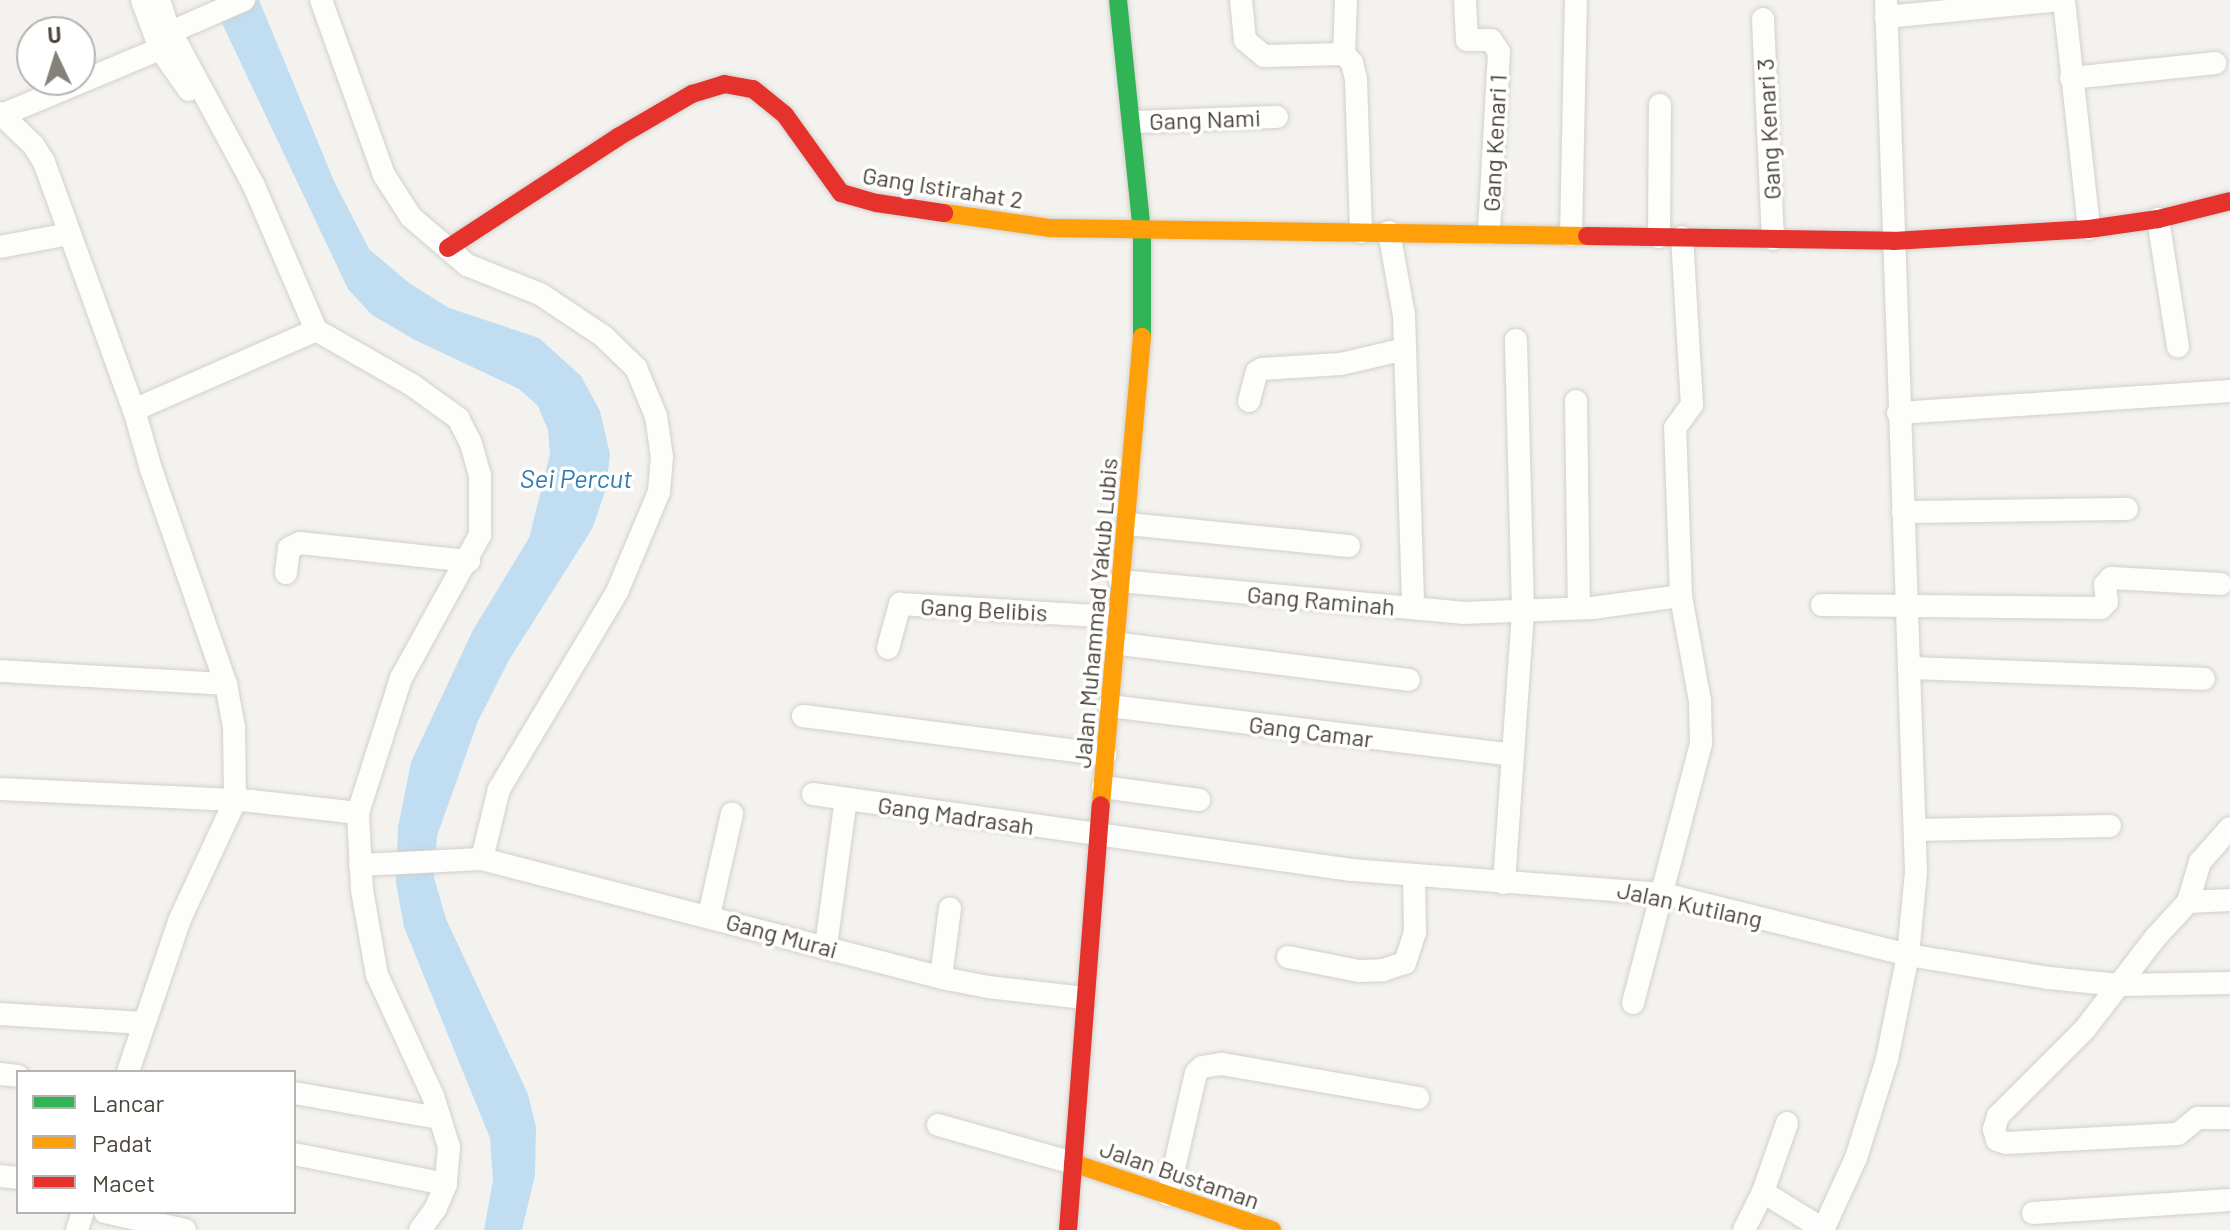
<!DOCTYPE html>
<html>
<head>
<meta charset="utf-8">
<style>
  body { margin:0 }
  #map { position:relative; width:2230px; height:1230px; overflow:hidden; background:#f4f2ee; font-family:Barlow,sans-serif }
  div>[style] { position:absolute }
  .water>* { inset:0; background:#c0ddf1 }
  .roads { filter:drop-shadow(0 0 2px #d2d0cb) drop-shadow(0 0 2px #d2d0cb) }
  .street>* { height:22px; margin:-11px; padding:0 11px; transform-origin:11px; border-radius:11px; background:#fdfdfc }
  .fast>* { height:18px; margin:-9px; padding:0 9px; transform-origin:9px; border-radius:9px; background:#30b455 }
  .slow>* { height:18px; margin:-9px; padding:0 9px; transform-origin:9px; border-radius:9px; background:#ff9f0a }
  .jam>* { height:18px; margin:-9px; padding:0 9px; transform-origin:9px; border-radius:9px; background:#e5322d }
  span { translate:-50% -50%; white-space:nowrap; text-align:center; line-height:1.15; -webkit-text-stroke:7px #fff; paint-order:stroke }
  .street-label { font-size:24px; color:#4b4439 }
  .water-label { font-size:26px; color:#2e7ab2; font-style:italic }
  .legend { position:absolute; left:16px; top:1070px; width:280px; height:144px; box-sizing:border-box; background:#fff; border:2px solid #b7b4b0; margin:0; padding:10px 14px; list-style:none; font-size:24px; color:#4b4439 }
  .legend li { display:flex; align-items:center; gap:16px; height:40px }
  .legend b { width:40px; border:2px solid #b7b4b0 }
  .north { position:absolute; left:16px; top:16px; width:80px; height:80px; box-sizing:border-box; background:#fff; border:2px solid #b7b4b0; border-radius:50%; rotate:356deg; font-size:22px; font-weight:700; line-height:32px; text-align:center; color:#4b4439 }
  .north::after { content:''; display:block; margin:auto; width:28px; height:36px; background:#868178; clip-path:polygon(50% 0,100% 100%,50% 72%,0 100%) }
</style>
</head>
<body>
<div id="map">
  <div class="water">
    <div style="clip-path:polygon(211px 0,259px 0,334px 181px,369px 249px,409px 283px,449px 308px,539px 338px,581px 376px,600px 411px,610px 454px,606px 489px,592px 529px,509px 660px,478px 721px,437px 836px,434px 877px,446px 919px,528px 1094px,536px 1127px,535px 1175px,522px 1230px,484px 1230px,493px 1180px,490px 1138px,404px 927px,396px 883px,398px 827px,411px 762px,473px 630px,529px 538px,550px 454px,548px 430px,538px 406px,519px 389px,415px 340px,372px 315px,348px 289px)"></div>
  </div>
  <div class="roads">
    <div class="street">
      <div style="left:142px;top:0;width:52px;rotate:69.8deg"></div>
      <div style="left:160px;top:49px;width:50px;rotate:54.7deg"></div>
      <div style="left:159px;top:0;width:26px;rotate:72deg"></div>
      <div style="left:167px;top:25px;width:183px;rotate:61.6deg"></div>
      <div style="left:254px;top:186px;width:157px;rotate:66.7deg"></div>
      <div style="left:316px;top:330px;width:111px;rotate:29.8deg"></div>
      <div style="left:412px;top:385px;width:57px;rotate:35.7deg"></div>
      <div style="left:458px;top:418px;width:29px;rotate:63deg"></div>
      <div style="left:471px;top:444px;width:32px;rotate:74deg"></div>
      <div style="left:480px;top:475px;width:60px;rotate:90deg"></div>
      <div style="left:480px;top:535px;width:163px;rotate:118.9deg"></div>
      <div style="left:401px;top:678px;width:142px;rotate:107.7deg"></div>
      <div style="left:358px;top:813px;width:77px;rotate:87deg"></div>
      <div style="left:362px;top:890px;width:86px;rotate:80deg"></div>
      <div style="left:377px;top:975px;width:133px;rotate:65.2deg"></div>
      <div style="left:433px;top:1096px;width:53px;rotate:72.6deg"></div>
      <div style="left:449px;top:1147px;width:37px;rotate:95deg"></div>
      <div style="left:446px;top:1184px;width:26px;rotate:113deg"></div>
      <div style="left:436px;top:1208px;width:27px;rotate:126deg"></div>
      <div style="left:321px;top:0;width:186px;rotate:70.2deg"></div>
      <div style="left:384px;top:175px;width:50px;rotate:57.3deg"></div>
      <div style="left:411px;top:217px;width:74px;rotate:40.6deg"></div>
      <div style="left:467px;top:265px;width:79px;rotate:21.7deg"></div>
      <div style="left:540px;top:294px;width:76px;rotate:33.7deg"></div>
      <div style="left:603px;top:336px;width:46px;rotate:44.1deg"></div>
      <div style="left:636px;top:368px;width:52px;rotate:67.4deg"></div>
      <div style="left:656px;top:416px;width:41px;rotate:81.7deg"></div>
      <div style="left:662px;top:457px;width:35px;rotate:95deg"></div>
      <div style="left:659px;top:492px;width:108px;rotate:112.8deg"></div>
      <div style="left:617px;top:592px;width:230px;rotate:120.9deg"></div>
      <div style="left:499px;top:789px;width:72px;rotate:103.7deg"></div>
      <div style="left:1241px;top:0;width:40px;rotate:84.3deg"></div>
      <div style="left:1245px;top:40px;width:25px;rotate:40deg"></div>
      <div style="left:1264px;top:56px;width:80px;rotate:-1.4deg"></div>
      <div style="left:1346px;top:0;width:54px;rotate:92.1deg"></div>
      <div style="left:1344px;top:54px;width:12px;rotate:48deg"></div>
      <div style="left:1352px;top:63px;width:16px;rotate:76deg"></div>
      <div style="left:1356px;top:79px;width:153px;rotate:88.1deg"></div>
      <div style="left:1465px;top:0;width:40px;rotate:87.1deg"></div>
      <div style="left:1467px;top:40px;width:24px"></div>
      <div style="left:1491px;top:40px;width:14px;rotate:56deg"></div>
      <div style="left:1499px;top:52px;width:181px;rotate:93.2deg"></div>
      <div style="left:2064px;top:1px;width:229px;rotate:83.7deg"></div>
      <div style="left:1886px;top:17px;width:178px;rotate:-5.5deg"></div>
      <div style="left:1763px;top:19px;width:220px;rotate:87.4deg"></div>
      <div style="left:171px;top:32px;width:80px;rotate:-23.7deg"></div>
      <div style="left:2071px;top:78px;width:145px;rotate:-5.9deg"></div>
      <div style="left:0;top:113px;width:47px;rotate:44.1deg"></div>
      <div style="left:34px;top:146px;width:19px;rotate:58deg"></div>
      <div style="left:44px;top:162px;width:264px;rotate:70.1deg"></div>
      <div style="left:134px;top:410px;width:61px;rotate:73.9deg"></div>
      <div style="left:151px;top:469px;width:228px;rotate:70.8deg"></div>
      <div style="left:226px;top:684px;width:44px;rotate:79.5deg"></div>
      <div style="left:234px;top:727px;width:74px;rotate:89.2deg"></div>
      <div style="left:235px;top:801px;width:130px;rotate:115deg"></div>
      <div style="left:180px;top:919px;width:162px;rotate:108.8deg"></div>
      <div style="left:2px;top:115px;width:171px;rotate:-22.7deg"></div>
      <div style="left:1133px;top:122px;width:144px;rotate:-2deg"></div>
      <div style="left:2158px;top:219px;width:129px;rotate:81.1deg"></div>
      <div style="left:1389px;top:232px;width:84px;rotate:79.8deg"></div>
      <div style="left:1404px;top:315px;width:293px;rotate:88.2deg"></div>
      <div style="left:1571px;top:235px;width:235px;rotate:-88.8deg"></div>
      <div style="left:1659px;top:237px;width:132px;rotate:-89.6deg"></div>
      <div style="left:0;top:247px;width:70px;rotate:-10.7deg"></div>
      <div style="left:1249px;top:401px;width:30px;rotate:-75deg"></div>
      <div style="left:1257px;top:372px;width:6px;rotate:-31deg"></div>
      <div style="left:1262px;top:369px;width:79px;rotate:-3.6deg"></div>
      <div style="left:1341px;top:364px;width:66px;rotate:-13.2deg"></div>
      <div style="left:1576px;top:401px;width:207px;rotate:89.2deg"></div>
      <div style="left:134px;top:410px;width:199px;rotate:-23.7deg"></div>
      <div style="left:1898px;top:413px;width:333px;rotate:-3.8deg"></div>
      <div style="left:1903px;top:512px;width:224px;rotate:-0.8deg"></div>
      <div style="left:1128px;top:524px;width:222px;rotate:5.7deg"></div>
      <div style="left:286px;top:573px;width:25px;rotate:-83deg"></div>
      <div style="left:289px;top:548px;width:12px;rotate:-24deg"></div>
      <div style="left:300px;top:543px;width:170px;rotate:6.1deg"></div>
      <div style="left:1120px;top:581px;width:344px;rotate:5.3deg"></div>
      <div style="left:1463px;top:613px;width:129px;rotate:-2.2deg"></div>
      <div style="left:1592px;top:608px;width:90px;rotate:-7.7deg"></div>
      <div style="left:1822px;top:605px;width:279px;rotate:0.6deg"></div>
      <div style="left:2101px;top:608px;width:8px;rotate:-45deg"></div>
      <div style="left:2107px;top:602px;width:17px;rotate:-97deg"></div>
      <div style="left:2105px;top:585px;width:9px;rotate:-49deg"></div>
      <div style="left:2111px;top:578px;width:110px;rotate:3.1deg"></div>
      <div style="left:1113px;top:643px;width:298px;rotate:7.1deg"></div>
      <div style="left:888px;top:648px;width:46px;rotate:-74.7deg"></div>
      <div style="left:900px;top:604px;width:215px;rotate:3.5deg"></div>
      <div style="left:1909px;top:668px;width:295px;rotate:2.1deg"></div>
      <div style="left:0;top:671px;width:226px;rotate:3.3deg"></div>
      <div style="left:1109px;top:706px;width:406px;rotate:6.9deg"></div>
      <div style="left:803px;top:716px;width:305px;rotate:7.3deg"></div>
      <div style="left:1103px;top:787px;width:97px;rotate:7.7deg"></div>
      <div style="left:0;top:789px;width:251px;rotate:2.7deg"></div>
      <div style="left:251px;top:801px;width:108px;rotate:6.4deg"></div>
      <div style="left:813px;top:794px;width:544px;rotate:8.03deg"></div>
      <div style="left:1352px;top:870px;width:313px;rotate:4.4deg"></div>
      <div style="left:1664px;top:894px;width:252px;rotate:14deg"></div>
      <div style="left:1908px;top:955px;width:143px;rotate:9.3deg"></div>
      <div style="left:2049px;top:978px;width:70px;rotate:5.7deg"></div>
      <div style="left:2119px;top:985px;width:111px;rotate:-1deg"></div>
      <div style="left:1915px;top:830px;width:195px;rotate:-1.2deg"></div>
      <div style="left:360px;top:865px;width:122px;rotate:-2.8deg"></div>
      <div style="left:482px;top:859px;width:480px;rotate:14.5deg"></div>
      <div style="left:947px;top:979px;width:42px;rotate:11deg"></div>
      <div style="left:988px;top:987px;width:97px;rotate:6.5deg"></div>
      <div style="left:1504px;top:883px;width:274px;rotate:-86deg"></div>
      <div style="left:1523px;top:610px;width:270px;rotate:-91.5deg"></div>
      <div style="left:2230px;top:900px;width:42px;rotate:177.3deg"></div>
      <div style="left:2188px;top:902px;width:49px;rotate:132.5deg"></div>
      <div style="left:2155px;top:938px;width:115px;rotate:127.6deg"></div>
      <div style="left:2085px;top:1029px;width:123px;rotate:135deg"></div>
      <div style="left:1998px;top:1116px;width:14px;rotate:107deg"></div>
      <div style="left:1994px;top:1129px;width:11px;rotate:75deg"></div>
      <div style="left:1997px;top:1140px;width:9px;rotate:18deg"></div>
      <div style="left:2006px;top:1143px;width:172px;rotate:-3deg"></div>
      <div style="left:2178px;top:1134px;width:26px;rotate:-39deg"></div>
      <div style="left:2198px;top:1118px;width:32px"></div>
      <div style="left:2188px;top:902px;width:42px;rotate:-73.3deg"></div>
      <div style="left:2200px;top:862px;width:45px;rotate:-48.6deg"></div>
      <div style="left:709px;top:915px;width:104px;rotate:-77.2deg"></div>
      <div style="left:826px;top:946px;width:148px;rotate:-82.3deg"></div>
      <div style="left:1288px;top:957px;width:72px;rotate:11.2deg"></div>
      <div style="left:1359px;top:971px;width:24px;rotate:-2deg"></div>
      <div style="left:1383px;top:970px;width:23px;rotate:-18deg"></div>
      <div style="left:1405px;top:963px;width:33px;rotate:-72deg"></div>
      <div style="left:1415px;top:932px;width:56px;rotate:-91deg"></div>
      <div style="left:941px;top:977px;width:69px;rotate:-82.5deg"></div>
      <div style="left:1633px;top:1003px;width:269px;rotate:-75.3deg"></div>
      <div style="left:1701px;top:743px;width:42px;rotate:-91.4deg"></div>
      <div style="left:1700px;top:701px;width:107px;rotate:-100.3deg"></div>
      <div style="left:1681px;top:596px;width:168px;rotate:-92deg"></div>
      <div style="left:1675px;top:428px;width:29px;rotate:-54deg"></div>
      <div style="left:1692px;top:405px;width:168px;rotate:-93.4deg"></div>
      <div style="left:0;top:1014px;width:143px;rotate:3.6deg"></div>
      <div style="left:0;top:1074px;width:18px;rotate:6deg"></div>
      <div style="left:294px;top:1093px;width:147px;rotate:9.8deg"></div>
      <div style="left:938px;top:1125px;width:140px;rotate:15.7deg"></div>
      <div style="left:294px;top:1154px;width:155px;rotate:11.2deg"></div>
      <div style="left:0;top:1176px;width:18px;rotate:6deg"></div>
      <div style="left:1763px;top:1192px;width:70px;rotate:31.7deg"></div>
      <div style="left:1168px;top:1195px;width:125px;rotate:-77.1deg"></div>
      <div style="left:1196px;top:1073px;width:8px;rotate:-45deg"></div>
      <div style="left:1202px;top:1067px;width:20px;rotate:-9deg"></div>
      <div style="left:1222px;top:1064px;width:199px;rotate:9.8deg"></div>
      <div style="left:105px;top:1212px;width:82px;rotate:12.7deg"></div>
      <div style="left:2033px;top:1213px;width:197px;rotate:-3.8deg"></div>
      <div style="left:77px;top:1230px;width:19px;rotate:-72deg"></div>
      <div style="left:1744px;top:1230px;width:42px;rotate:-63.4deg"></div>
      <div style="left:1763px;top:1192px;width:73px;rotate:-70.8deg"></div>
      <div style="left:1823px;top:1230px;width:79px;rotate:-65.4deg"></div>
      <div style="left:1856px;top:1158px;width:104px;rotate:-72.6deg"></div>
      <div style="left:1887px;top:1059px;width:106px;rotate:-78.6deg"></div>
      <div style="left:1908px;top:955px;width:83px;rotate:-84.5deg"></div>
      <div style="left:1916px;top:872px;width:873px;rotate:-91.97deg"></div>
    </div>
    <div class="fast">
      <div style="left:1118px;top:0;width:232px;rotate:84.1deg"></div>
      <div style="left:1142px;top:231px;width:106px;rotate:90deg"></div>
    </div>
    <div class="slow">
      <div style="left:944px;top:213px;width:106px;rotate:8.1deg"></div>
      <div style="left:1049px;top:228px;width:538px;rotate:0.85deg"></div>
      <div style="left:1101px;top:805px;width:470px;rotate:-85deg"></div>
      <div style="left:1073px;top:1163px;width:210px;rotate:18.6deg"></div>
    </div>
    <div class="jam">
      <div style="left:1587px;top:236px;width:307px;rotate:0.9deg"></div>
      <div style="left:1894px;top:241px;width:195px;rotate:-3.5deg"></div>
      <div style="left:2089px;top:229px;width:70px;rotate:-8.2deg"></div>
      <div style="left:2158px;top:219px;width:74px;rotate:-14deg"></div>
      <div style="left:448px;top:248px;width:203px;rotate:-33.1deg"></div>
      <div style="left:618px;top:137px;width:86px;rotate:-30.2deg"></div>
      <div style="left:692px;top:94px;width:34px;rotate:-17deg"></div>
      <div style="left:724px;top:84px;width:29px;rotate:10deg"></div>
      <div style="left:753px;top:89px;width:41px;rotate:39.1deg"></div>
      <div style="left:785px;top:115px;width:96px;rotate:54.3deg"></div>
      <div style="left:841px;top:193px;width:37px;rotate:16deg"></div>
      <div style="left:877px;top:203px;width:68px;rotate:8.5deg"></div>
      <div style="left:1068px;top:1230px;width:426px;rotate:-85.6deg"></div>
    </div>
  </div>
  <div class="street-label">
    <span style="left:1205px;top:119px;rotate:-2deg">Gang Nami</span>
    <span style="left:1768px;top:129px;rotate:-93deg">Gang Kenari 3</span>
    <span style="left:1494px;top:143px;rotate:-87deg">Gang Kenari 1</span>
    <span style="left:943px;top:187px;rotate:9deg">Gang Istirahat 2</span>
    <span style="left:1321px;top:600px;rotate:5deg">Gang Raminah</span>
    <span style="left:984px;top:609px;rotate:3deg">Gang Belibis</span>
    <span style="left:1095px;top:613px;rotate:-85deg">Jalan Muhammad Yakub Lubis</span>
    <span style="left:1311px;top:731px;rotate:7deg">Gang Camar</span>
    <span style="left:956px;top:815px;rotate:8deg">Gang Madrasah</span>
    <span style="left:1690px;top:904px;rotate:12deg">Jalan Kutilang</span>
    <span style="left:782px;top:935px;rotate:15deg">Gang Murai</span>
    <span style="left:1180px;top:1174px;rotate:19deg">Jalan Bustaman</span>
  </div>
  <div class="water-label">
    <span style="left:576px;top:478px">Sei Percut</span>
  </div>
  <ul class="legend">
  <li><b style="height:10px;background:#30b455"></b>Lancar</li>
  <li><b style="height:10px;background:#ff9f0a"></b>Padat</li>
  <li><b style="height:10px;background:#e5322d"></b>Macet</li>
  </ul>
  <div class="north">U</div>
</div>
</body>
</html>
